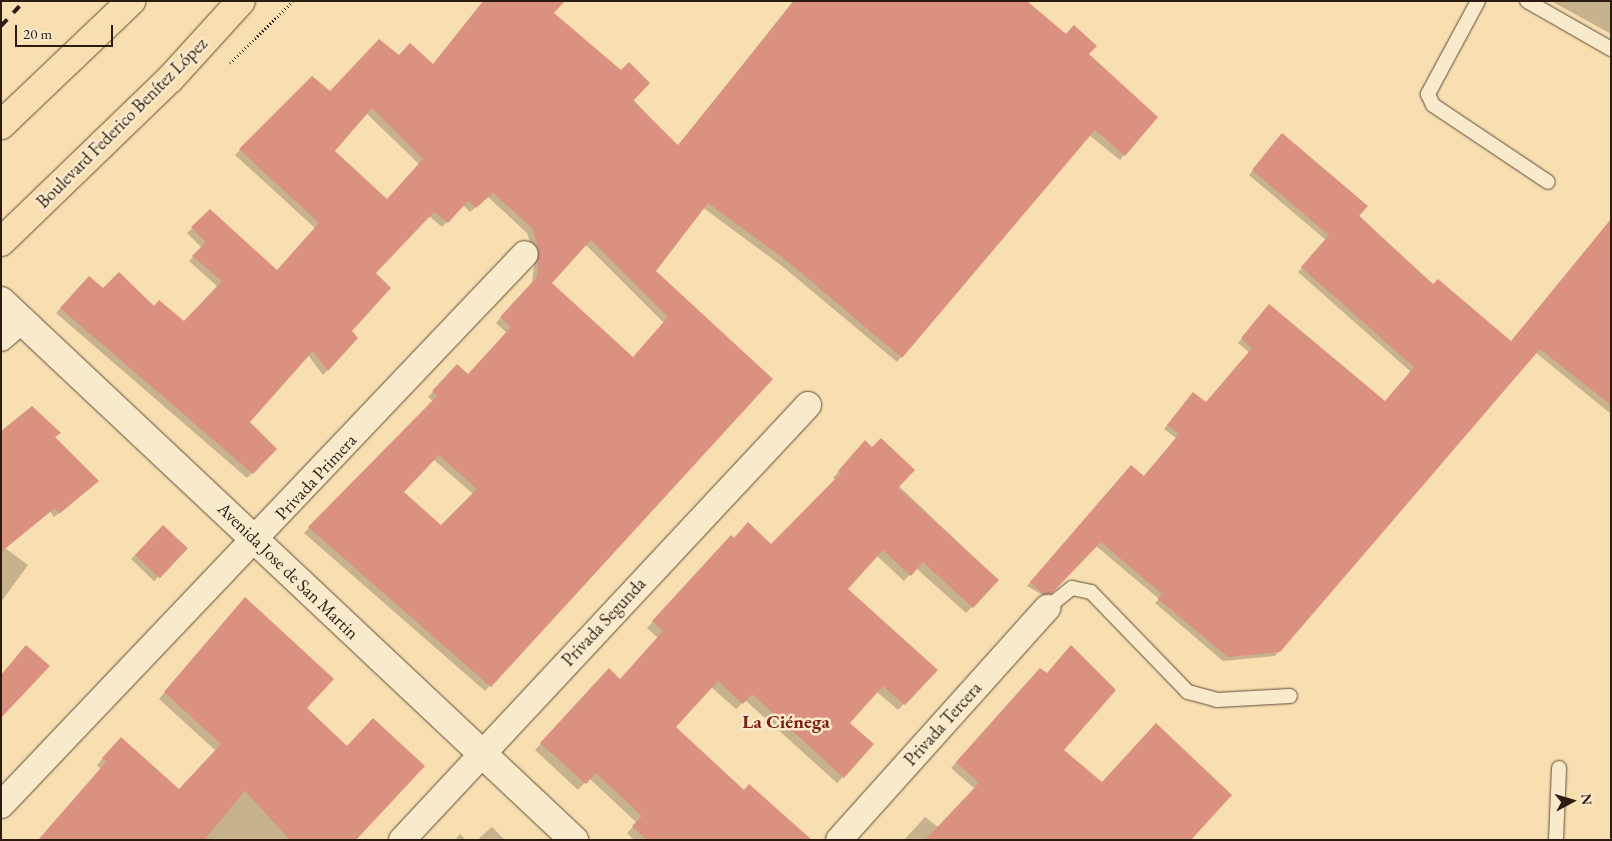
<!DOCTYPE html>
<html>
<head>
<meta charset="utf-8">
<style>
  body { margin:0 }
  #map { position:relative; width:1612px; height:841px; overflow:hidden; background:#f8dfb1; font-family:"EB Garamond",serif }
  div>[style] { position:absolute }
  .shadow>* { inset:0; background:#0003; transform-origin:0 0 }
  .building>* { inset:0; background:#db9180; transform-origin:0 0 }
  .path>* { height:3px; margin-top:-1.5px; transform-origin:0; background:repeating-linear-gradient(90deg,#2c1b11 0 1px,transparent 0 3.5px) }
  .roads { filter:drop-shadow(0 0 1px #5f4c39) drop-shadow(0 0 1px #5f4c39) }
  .lane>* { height:14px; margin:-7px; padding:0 7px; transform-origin:7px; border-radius:7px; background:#faeacc }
  .street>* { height:26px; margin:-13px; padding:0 13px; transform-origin:13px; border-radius:13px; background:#faeacc }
  .secondary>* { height:28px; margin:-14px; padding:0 14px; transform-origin:14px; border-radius:14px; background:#faeacc }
  .primary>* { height:28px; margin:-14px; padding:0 14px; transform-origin:14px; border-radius:14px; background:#f8dfb1 }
  .rail>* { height:4px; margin-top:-2px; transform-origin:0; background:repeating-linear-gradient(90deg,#2c1b11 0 9px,transparent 0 18px) }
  span { translate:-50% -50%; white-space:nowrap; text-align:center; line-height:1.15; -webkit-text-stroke:5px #faeacc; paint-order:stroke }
  .street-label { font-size:18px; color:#2c1b11 }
  .neighbourhood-label { font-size:19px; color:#7a1f14; font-weight:700 }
  .frame { position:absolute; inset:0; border:2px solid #2c1b11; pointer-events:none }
  .north { position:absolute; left:1547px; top:776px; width:50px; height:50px; -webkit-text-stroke:4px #faeacc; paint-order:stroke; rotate:84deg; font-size:14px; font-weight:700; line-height:20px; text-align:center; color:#2c1b11 }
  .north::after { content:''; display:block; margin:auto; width:18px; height:22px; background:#2c1b11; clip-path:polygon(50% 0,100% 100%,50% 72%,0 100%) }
  .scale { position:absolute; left:15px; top:25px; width:98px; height:22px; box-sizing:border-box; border:2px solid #2c1b11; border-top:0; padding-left:6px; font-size:15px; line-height:18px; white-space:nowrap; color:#2c1b11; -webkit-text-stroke:4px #faeacc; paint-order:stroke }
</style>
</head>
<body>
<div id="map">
  <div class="shadow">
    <div style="clip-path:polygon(evenodd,793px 1px,1025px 1px,1087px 54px,1124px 155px,1120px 160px,1089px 135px,897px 362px,782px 266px,702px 207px,655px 271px,771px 379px,485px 691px,304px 533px,433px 401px,428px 397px,457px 366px,468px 375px,507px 333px,496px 323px,532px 283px,535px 256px,527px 233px,488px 197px,470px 212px,463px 205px,442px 227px,429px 216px,374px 273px,350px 331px,356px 338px,323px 375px,308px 355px,248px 422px,275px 449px,247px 478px,56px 313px,89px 277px,103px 290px,184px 323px,218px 287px,189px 261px,202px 248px,187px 233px,210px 211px,277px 271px,316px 229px,235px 155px,312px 77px,330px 93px,399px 56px,432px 65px,552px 13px,678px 147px,793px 1px,366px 113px,419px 164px,387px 201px,333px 151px,366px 113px,793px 1px,585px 244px,664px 323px,633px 358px,550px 283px,585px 244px,793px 1px,433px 459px,473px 494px,441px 527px,402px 492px,433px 459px)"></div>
    <div style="clip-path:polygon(1551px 1px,1611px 1px,1611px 34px)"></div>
    <div style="clip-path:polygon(1278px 138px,1433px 286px,1511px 342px,1611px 236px,1611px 414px,1535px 352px,1275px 656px,1223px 661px,1155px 603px,1159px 599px,1096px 546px,1046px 597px,1027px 586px,1127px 471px,1143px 477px,1176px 438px,1164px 429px,1189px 398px,1206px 404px,1249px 352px,1238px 343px,1265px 310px,1385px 402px,1411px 372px,1298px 272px,1326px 240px,1249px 175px)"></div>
    <div style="clip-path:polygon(1px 432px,54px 438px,94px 485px,54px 517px,50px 511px,5px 548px,28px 565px,1px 602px)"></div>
    <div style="clip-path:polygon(859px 448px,998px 580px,966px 613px,916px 568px,904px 581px,876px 555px,846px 589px,937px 670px,898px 710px,876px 691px,848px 723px,843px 777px,837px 783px,745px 700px,736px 709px,711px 687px,675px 727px,787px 840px,634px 840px,627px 833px,637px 823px,589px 778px,578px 790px,535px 750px,603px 676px,620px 680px,658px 638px,647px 628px,725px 543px,734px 539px,771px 546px,836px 480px,833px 478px)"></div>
    <div style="left:163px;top:526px;width:32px;height:46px;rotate:44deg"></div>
    <div style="clip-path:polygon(239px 605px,305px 708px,355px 840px,39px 840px,101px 769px,97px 765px,115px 745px,178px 791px,216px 751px,159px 699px)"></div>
    <div style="clip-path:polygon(1035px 675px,1062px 750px,1102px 784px,1190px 840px,904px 840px,925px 817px,938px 827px,975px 789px,951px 768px)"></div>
    <div style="clip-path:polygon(492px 827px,505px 840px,477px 840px)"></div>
    <div style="clip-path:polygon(460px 834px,466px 840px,455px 840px)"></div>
  </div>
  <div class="building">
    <div style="clip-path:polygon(evenodd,483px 1px,565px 1px,554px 13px,621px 70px,629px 62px,650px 83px,633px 101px,678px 145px,794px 1px,1027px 1px,1066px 34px,1074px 25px,1097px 46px,1089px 54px,1158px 117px,1125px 156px,1095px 130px,902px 358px,787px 261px,708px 203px,656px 271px,773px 379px,491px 687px,308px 527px,437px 396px,432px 391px,457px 364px,468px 374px,511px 327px,500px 317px,537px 277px,539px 250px,532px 228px,493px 193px,476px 208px,468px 201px,448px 223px,434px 212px,376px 273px,391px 288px,352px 331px,358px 338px,328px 371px,313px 351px,250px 422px,277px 449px,253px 474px,60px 308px,89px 276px,103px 288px,119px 272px,154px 306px,159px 300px,184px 321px,222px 281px,192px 256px,206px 242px,191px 227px,210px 209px,277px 270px,319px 223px,239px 149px,312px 76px,330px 91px,379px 39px,399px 55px,410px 43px,433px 64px,483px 1px,372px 108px,423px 159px,387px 199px,335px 151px,372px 108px,483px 1px,591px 240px,668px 317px,633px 357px,552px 283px,591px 240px,483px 1px,439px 455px,477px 489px,441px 525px,404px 492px,439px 455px)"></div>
    <div style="clip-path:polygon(1282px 133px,1368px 206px,1359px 216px,1433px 284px,1438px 279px,1511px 341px,1611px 219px,1611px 405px,1540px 349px,1280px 652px,1228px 657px,1158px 599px,1162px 594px,1101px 542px,1051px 594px,1043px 594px,1030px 582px,1131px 465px,1144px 476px,1179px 434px,1167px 425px,1193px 392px,1206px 402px,1252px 348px,1241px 338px,1269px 304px,1385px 401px,1414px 367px,1301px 267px,1329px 235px,1252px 170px)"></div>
    <div style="clip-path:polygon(32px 406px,61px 433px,55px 437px,99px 481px,59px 514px,55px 508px,1px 552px,1px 431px)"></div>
    <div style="clip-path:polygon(881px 438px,915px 470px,898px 488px,999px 580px,973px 608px,923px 562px,911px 576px,883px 550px,848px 589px,938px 670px,905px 705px,883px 686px,850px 723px,874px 744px,844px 778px,752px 694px,743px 704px,718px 681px,676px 727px,744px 790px,749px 784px,812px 840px,647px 840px,632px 826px,642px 816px,596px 773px,586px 784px,540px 743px,609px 668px,620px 679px,663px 631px,652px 621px,731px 535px,734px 538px,748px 522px,771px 544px,841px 473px,838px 471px,865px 440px,872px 447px)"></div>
    <div style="left:163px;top:525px;width:34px;height:41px;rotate:43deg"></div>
    <div style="clip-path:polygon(245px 597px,334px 679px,307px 708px,347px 746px,373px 718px,425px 766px,356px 840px,290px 840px,245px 791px,204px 840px,38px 840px,106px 762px,102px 758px,121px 737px,179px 789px,221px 744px,164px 692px)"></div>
    <div style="clip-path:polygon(26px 645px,50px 666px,1px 718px,1px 675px)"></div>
    <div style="clip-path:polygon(1071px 645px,1116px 690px,1064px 750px,1102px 782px,1156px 723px,1232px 795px,1191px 840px,925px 840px,979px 783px,956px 762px,1040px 668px,1047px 673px)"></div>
  </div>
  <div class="path">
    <div style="left:230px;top:63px;width:88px;rotate:-44.5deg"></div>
  </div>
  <div class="roads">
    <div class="lane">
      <div style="left:1478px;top:1px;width:106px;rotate:118.3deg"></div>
      <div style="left:1428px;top:94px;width:12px;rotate:66deg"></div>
      <div style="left:1433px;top:105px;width:138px;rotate:33.8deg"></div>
      <div style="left:1527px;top:1px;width:97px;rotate:29.7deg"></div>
      <div style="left:1047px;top:608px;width:32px;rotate:-39deg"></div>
      <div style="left:1072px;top:588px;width:19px;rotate:12deg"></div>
      <div style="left:1091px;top:592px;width:139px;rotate:45.9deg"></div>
      <div style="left:1188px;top:692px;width:30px;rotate:15deg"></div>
      <div style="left:1217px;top:700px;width:73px;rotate:-3.1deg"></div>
      <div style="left:1556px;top:840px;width:72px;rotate:-87.6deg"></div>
    </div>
    <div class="street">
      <div style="left:1px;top:338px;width:28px;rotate:-41deg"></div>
      <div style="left:1px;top:805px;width:760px;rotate:-46.44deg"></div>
      <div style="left:402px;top:840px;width:595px;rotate:-46.97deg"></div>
      <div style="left:839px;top:840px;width:312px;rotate:-48.1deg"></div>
    </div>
    <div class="secondary">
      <div style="left:1px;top:301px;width:787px;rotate:43.25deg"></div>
    </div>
    <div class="primary">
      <div style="left:1px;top:125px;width:180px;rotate:-43.6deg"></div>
      <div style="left:1px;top:242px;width:235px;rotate:-44deg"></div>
      <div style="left:170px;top:79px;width:105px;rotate:-47.7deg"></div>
    </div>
  </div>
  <div class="rail">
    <div style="left:1px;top:26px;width:34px;rotate:-47deg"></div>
  </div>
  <div class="street-label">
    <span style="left:122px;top:123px;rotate:-45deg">Boulevard Federico Benítez López</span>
    <span style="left:316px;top:477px;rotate:-47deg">Privada Primera</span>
    <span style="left:288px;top:571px;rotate:44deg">Avenida Jose de San Martin</span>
    <span style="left:604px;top:622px;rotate:-47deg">Privada Segunda</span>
    <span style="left:943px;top:724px;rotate:-48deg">Privada Tercera</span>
  </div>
  <div class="neighbourhood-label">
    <span style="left:786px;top:722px">La Ciénega</span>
  </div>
  <div class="frame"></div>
  <div class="north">N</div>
  <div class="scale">20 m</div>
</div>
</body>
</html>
